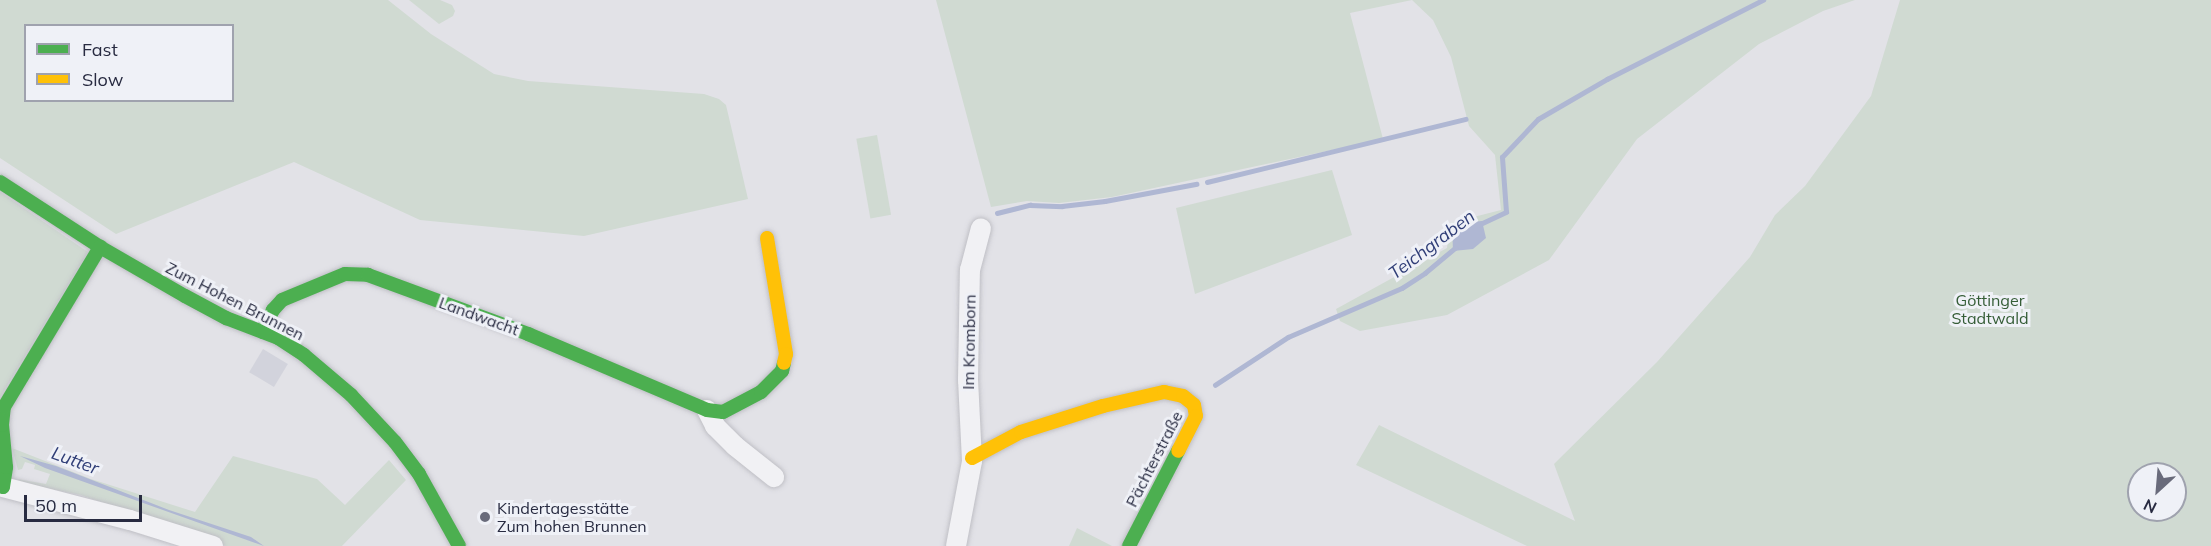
<!DOCTYPE html>
<html>
<head>
<meta charset="utf-8">
<style>
  body { margin:0 }
  #map { position:relative; width:2211px; height:546px; overflow:hidden; background:#e2e2e7; font-family:Mulish,sans-serif }
  div>[style] { position:absolute }
  .built>* { inset:0; background:#d2d3dc; transform-origin:0 0 }
  .green>* { inset:0; background:#d0dad2; transform-origin:0 0 }
  .water>* { inset:0; background:#afb7d3 }
  .stream>* { height:4.5px; margin:-2.25px; padding:0 2.25px; transform-origin:2.25px; border-radius:2.25px; background:#afb7d3 }
  .roads { filter:drop-shadow(0 0 2px #bfbfc5) drop-shadow(0 0 2px #bfbfc5) }
  .street>* { height:20px; margin:-10px; padding:0 10px; transform-origin:10px; border-radius:10px; background:#f1f1f4 }
  .fast>* { height:14px; margin:-7px; padding:0 7px; transform-origin:7px; border-radius:7px; background:#4caf50 }
  .slow>* { height:14px; margin:-7px; padding:0 7px; transform-origin:7px; border-radius:7px; background:#ffc107 }
  .dots>* { width:16px; height:16px; translate:-50% -50%; box-sizing:border-box; border:3px solid #eff1f7; border-radius:50% }
  span { translate:-50% -50%; white-space:nowrap; text-align:center; line-height:1.15; -webkit-text-stroke:6px #eff1f7; paint-order:stroke }
  .park-label { font-size:16px; color:#355d37 }
  .street-label { font-size:16px; color:#282b41 }
  .poi-label { font-size:16px; color:#282b41 }
  .left { translate:0 -50%; text-align:left }
  .water-label { font-size:18px; color:#303e77; font-style:italic }
  .legend { position:absolute; left:24px; top:24px; width:210px; height:78px; box-sizing:border-box; background:#eff1f7; border:2px solid #9fa2ae; margin:0; padding:8px 10px; list-style:none; font-size:18px; color:#282b41 }
  .legend li { display:flex; align-items:center; gap:12px; height:30px }
  .legend b { width:30px; border:2px solid #9fa2ae }
  .north { position:absolute; left:2127px; top:462px; width:60px; height:60px; box-sizing:border-box; background:#eff1f7; border:2px solid #9fa2ae; border-radius:50%; rotate:206deg; font-size:16px; font-weight:700; line-height:24px; text-align:center; color:#282b41 }
  .north::after { content:''; display:block; margin:auto; width:21px; height:27px; background:#696b7b; clip-path:polygon(50% 0,100% 100%,50% 72%,0 100%) }
  .scale { position:absolute; left:24px; top:495px; width:118px; height:27px; box-sizing:border-box; border:3px solid #282b41; border-top:0; padding-left:8px; font-size:18px; line-height:21px; white-space:nowrap; color:#282b41; -webkit-text-stroke:4px #eff1f7; paint-order:stroke }
</style>
</head>
<body>
<div id="map">
  <div class="built">
    <div style="left:263px;top:349px;width:29px;height:27px;rotate:31deg"></div>
  </div>
  <div class="green">
    <div style="clip-path:polygon(evenodd,0 0,388px 0,431px 34px,494px 74px,528px 81px,704px 94px,719px 99px,726px 105px,748px 199px,584px 236px,420px 220px,294px 162px,116px 234px,0 158px,0 0,26px 26px,232px 26px,232px 100px,26px 100px,26px 26px)"></div>
    <div style="clip-path:polygon(409px 0,440px 0,452px 5px,455px 11px,453px 16px,439px 24px)"></div>
    <div style="clip-path:polygon(936px 0,1855px 0,1823px 11px,1759px 44px,1637px 139px,1549px 260px,1447px 315px,1360px 331px,1340px 321px,1336px 309px,1447px 248px,1450px 223px,1501px 210px,1495px 155px,1469px 126px,1451px 57px,1433px 20px,1412px 0,1350px 13px,1383px 139px,1112px 197px,1059px 203px,1027px 201px,991px 207px)"></div>
    <div style="clip-path:polygon(evenodd,1900px 0,2211px 0,2211px 546px,1527px 546px,1356px 465px,1379px 425px,1575px 521px,1554px 464px,1657px 362px,1750px 257px,1775px 215px,1805px 186px,1871px 96px,1900px 0,2139px 474px,2175px 474px,2175px 510px,2139px 510px,2139px 474px)"></div>
    <div style="left:877px;top:135px;width:81px;height:21px;rotate:80deg"></div>
    <div style="clip-path:polygon(1332px 170px,1352px 235px,1195px 294px,1176px 208px)"></div>
    <div style="clip-path:polygon(0 192px,88px 252px,0 397px)"></div>
    <div style="clip-path:polygon(12px 448px,91px 479px,195px 512px,233px 456px,317px 479px,345px 505px,389px 460px,406px 480px,342px 546px,226px 546px,81px 495px,26px 484px,17px 479px,46px 484px,50px 474px,34px 469px,35px 465px,25px 462px,22px 469px,18px 470px)"></div>
    <div style="clip-path:polygon(1077px 528px,1112px 546px,1069px 546px)"></div>
  </div>
  <div class="water">
    <div style="clip-path:polygon(1482px 221px,1486px 238px,1473px 249px,1453px 251px,1452px 224px)"></div>
    <div style="clip-path:polygon(20px 456px,56px 466px,169px 510px,251px 537px,264px 546px,45px 468px)"></div>
  </div>
  <div class="stream">
    <div style="left:1207px;top:182px;width:266px;rotate:-13.7deg"></div>
    <div style="left:997px;top:213px;width:34px;rotate:-14deg"></div>
    <div style="left:1030px;top:205px;width:32px;rotate:2deg"></div>
    <div style="left:1062px;top:206px;width:43px;rotate:-6.6deg"></div>
    <div style="left:1105px;top:201px;width:93px;rotate:-10.6deg"></div>
    <div style="left:1478px;top:225px;width:31px;rotate:-25deg"></div>
    <div style="left:1506px;top:212px;width:55px;rotate:-94.2deg"></div>
    <div style="left:1502px;top:157px;width:52px;rotate:-46.5deg"></div>
    <div style="left:1538px;top:119px;width:80px;rotate:-30.1deg"></div>
    <div style="left:1607px;top:79px;width:175px;rotate:-26.9deg"></div>
    <div style="left:1215px;top:385px;width:87px;rotate:-33.3deg"></div>
    <div style="left:1288px;top:337px;width:124px;rotate:-23.3deg"></div>
    <div style="left:1402px;top:288px;width:27px;rotate:-33deg"></div>
    <div style="left:1425px;top:273px;width:39px;rotate:-40deg"></div>
  </div>
  <div class="roads">
    <div class="street">
      <div style="left:707px;top:410px;width:18px;rotate:63deg"></div>
      <div style="left:715px;top:426px;width:28px;rotate:45deg"></div>
      <div style="left:735px;top:446px;width:50px;rotate:38.5deg"></div>
      <div style="left:3px;top:487px;width:131px;rotate:14.6deg"></div>
      <div style="left:130px;top:520px;width:87px;rotate:17.4deg"></div>
      <div style="left:956px;top:546px;width:86px;rotate:-79.3deg"></div>
      <div style="left:972px;top:461px;width:81px;rotate:-92.8deg"></div>
      <div style="left:968px;top:380px;width:110px;rotate:-89deg"></div>
      <div style="left:970px;top:270px;width:43px;rotate:-75.3deg"></div>
    </div>
    <div class="fast">
      <div style="left:0;top:182px;width:119px;rotate:33deg"></div>
      <div style="left:100px;top:247px;width:98px;rotate:30deg"></div>
      <div style="left:185px;top:296px;width:47px;rotate:28.2deg"></div>
      <div style="left:226px;top:318px;width:56px;rotate:21deg"></div>
      <div style="left:278px;top:338px;width:31px;rotate:33deg"></div>
      <div style="left:304px;top:355px;width:62px;rotate:40.4deg"></div>
      <div style="left:351px;top:395px;width:64px;rotate:46.9deg"></div>
      <div style="left:395px;top:442px;width:40px;rotate:53deg"></div>
      <div style="left:419px;top:474px;width:82px;rotate:60.9deg"></div>
      <div style="left:263px;top:332px;width:24px;rotate:-66deg"></div>
      <div style="left:273px;top:310px;width:13px;rotate:-48deg"></div>
      <div style="left:282px;top:300px;width:68px;rotate:-22.4deg"></div>
      <div style="left:345px;top:274px;width:23px;rotate:2deg"></div>
      <div style="left:368px;top:275px;width:171px;rotate:20.2deg"></div>
      <div style="left:528px;top:334px;width:194px;rotate:23deg"></div>
      <div style="left:707px;top:410px;width:16px;rotate:7deg"></div>
      <div style="left:723px;top:412px;width:43px;rotate:-27.8deg"></div>
      <div style="left:761px;top:392px;width:30px;rotate:-45deg"></div>
      <div style="left:782px;top:371px;width:8px;rotate:-76deg"></div>
      <div style="left:0;top:486px;width:3px;rotate:18deg"></div>
      <div style="left:3px;top:487px;width:20px;rotate:-81deg"></div>
      <div style="left:6px;top:467px;width:42px;rotate:-95.4deg"></div>
      <div style="left:2px;top:425px;width:18px;rotate:-84deg"></div>
      <div style="left:4px;top:407px;width:187px;rotate:-59deg"></div>
      <div style="left:1129px;top:546px;width:107px;rotate:-62.7deg"></div>
    </div>
    <div class="slow">
      <div style="left:767px;top:238px;width:118px;rotate:80.7deg"></div>
      <div style="left:786px;top:354px;width:9px;rotate:103deg"></div>
      <div style="left:972px;top:458px;width:55px;rotate:-28deg"></div>
      <div style="left:1021px;top:432px;width:86px;rotate:-17.6deg"></div>
      <div style="left:1103px;top:406px;width:63px;rotate:-12.9deg"></div>
      <div style="left:1164px;top:392px;width:19px;rotate:12deg"></div>
      <div style="left:1183px;top:396px;width:14px;rotate:39deg"></div>
      <div style="left:1194px;top:405px;width:11px;rotate:80deg"></div>
      <div style="left:1196px;top:416px;width:39px;rotate:117deg"></div>
    </div>
  </div>
  <div class="dots">
    <div style="left:485px;top:517px;background:#696b7b"></div>
  </div>
  <div class="park-label">
    <span style="left:1990px;top:309px">Göttinger<br>Stadtwald</span>
  </div>
  <div class="street-label">
    <span style="left:235px;top:301px;rotate:27deg">Zum Hohen Brunnen</span>
    <span style="left:479px;top:316px;rotate:20deg">Landwacht</span>
    <span style="left:969px;top:342px;rotate:-89deg">Im Kromborn</span>
    <span style="left:1154px;top:459px;rotate:-63deg">Pächterstraße</span>
  </div>
  <div class="poi-label">
    <span class="left" style="left:497px;top:517px">Kindertagesstätte<br>Zum hohen Brunnen</span>
  </div>
  <div class="water-label">
    <span style="left:1432px;top:245px;rotate:-37deg">Teichgraben</span>
    <span style="left:75px;top:461px;rotate:20deg">Lutter</span>
  </div>
  <ul class="legend">
  <li><b style="height:8px;background:#4caf50"></b>Fast</li>
  <li><b style="height:8px;background:#ffc107"></b>Slow</li>
  </ul>
  <div class="north">N</div>
  <div class="scale">50 m</div>
</div>
</body>
</html>
